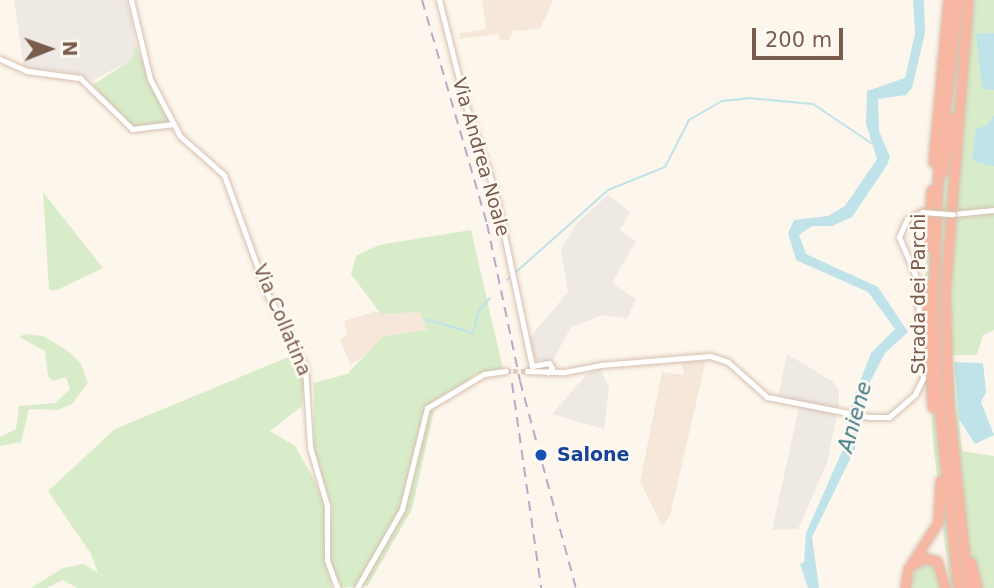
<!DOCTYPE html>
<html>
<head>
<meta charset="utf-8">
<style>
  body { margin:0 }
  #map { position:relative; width:994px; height:588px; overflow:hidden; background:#fdf6ec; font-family:"DejaVu Sans",sans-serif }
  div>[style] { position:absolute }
  .residential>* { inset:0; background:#f5e8da }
  .industrial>* { inset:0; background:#efe9e4 }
  .green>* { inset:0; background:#d8ecc9 }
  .water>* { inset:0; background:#bfe3e8 }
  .stream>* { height:2px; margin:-1px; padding:0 1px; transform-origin:1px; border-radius:1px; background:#bfe3e8 }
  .secondary-tunnel>* { height:5px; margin-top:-2.5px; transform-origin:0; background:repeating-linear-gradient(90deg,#dcd0c4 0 5px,transparent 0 7.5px) }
  .roads { filter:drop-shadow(0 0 2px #d6c0b0) drop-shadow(0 0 2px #d6c0b0) }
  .secondary>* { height:5px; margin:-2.5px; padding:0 2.5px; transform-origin:2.5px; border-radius:2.5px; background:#fff }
  .highway>* { height:9px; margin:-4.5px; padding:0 4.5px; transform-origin:4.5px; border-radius:4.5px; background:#f7b7a3 }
  .rail>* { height:2px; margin-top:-1px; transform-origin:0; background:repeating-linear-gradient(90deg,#b9a8c9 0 10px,transparent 0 17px) }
  .bridges { filter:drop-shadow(0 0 2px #d6c0b0) drop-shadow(0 0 2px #d6c0b0) }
  .secondary-bridge>* { height:5px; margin:-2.5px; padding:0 2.5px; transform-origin:2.5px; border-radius:2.5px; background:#fff }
  .dots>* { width:19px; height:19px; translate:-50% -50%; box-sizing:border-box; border:4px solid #fffaf3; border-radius:50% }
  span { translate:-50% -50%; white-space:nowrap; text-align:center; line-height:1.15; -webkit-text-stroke:5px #fffaf3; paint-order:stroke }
  .street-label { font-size:19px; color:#7a5c4d }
  .transit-label { font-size:19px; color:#164399; font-weight:700 }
  .left { translate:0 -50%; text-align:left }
  .water-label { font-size:21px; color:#437c86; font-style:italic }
  .north { position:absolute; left:14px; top:14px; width:70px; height:70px; -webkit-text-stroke:5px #fffaf3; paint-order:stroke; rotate:89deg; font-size:19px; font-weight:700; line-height:28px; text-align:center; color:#7a5c4d }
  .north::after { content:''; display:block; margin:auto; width:24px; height:32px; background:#7a5c4d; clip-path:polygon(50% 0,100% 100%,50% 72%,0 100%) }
  .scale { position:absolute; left:752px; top:28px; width:91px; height:32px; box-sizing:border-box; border:4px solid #7a5c4d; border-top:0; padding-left:9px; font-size:21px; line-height:24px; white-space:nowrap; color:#7a5c4d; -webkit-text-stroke:5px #fffaf3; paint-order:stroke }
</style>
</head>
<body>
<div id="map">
  <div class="residential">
    <div style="clip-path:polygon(482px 0,553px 0,540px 29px,513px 31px,509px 40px,500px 40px,498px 34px,459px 39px,460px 33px,486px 29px)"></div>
    <div style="clip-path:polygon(373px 312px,420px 312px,428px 330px,384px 336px,370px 353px,350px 364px,340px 339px,347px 336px,344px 321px)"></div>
    <div style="clip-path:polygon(706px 360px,670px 516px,662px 526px,640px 482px,662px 372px,684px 375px,682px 363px)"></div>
  </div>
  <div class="industrial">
    <div style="clip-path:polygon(14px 0,127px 0,136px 46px,131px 60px,92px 81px,77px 74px,24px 67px)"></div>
    <div style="clip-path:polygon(608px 195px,630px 212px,620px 230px,636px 241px,612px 283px,636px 299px,627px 319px,603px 315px,571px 327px,552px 362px,536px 359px,527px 341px,568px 292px,561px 250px,577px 223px)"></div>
    <div style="clip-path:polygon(787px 354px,832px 381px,839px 391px,839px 405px,827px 463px,798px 529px,772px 530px,800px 403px,778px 397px)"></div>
    <div style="clip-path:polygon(600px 369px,609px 387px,604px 429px,552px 414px,588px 373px)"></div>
  </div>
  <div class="green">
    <div style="clip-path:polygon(946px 0,994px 0,994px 330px,983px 335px,977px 355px,952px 355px,962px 451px,994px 456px,994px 588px,950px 588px,933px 442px,924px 294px)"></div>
    <div style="clip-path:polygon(136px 46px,169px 122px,142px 129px,131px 126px,93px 85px,131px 60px)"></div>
    <div style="clip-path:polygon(43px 192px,103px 268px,57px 290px,49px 290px)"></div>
    <div style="clip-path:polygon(471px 230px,503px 369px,475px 374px,434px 410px,412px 509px,368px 585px,342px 588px,329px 563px,332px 506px,314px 454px,314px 383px,347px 374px,384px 336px,427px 330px,420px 312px,381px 314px,351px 274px,356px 256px,379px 245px)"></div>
    <div style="clip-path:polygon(25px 334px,43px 336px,68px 351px,81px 364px,88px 383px,72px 404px,58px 410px,29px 409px,21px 442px,0 446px,0 437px,16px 429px,19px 406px,55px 403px,70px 389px,66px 377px,53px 381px,48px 376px,45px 351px,19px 337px)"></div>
    <div style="clip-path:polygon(293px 355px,304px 383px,302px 406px,270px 431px,295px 446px,315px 481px,324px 504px,325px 559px,332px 588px,77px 588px,63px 580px,47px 588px,31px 588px,63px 568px,84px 564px,98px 573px,91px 554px,48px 491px,115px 429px)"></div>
    <div style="clip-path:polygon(932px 561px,944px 588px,909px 588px,917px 564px)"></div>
  </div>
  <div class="water">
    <div style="clip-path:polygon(913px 0,924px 0,925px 33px,912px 88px,906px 95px,878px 99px,879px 131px,890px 157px,887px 165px,852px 217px,832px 226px,812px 226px,799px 235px,806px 254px,878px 287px,908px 332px,885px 353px,869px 384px,855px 449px,812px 537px,819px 588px,808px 588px,800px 564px,804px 562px,806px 533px,851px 431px,851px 404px,871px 353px,895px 329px,868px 292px,796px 260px,788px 233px,794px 220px,828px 216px,845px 206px,877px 159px,866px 124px,867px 91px,905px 78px,915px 34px)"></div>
    <div style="clip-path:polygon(994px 33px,994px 90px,982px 89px,976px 34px)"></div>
    <div style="clip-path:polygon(994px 115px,994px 166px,975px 162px,972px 157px,976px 129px,987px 125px)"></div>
    <div style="clip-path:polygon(954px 362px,983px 363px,986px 392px,981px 402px,994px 435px,975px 444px,959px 419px)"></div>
  </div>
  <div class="stream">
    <div style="left:516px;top:272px;width:123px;rotate:-41.7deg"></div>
    <div style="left:608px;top:190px;width:61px;rotate:-22deg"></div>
    <div style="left:665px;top:167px;width:53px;rotate:-62.9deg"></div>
    <div style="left:689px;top:120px;width:38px;rotate:-30deg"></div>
    <div style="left:722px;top:101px;width:27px;rotate:-6deg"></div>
    <div style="left:749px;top:98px;width:64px;rotate:5.4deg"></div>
    <div style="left:813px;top:104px;width:70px;rotate:33.9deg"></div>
    <div style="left:507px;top:280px;width:4px;rotate:-45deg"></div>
    <div style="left:425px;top:319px;width:50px;rotate:16.3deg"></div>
    <div style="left:473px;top:333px;width:23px;rotate:-75deg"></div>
    <div style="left:479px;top:311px;width:17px;rotate:-50deg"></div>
  </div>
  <div class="secondary-tunnel">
    <div style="left:506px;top:371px;width:21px"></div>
  </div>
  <div class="roads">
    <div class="secondary">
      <div style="left:131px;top:0;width:81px;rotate:76.5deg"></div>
      <div style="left:150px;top:79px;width:64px;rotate:62.2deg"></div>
      <div style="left:180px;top:136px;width:59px;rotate:41.6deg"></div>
      <div style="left:224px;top:175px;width:126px;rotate:70deg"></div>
      <div style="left:267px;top:293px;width:83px;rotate:62.8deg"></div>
      <div style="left:305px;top:367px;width:80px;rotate:86.4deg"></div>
      <div style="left:310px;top:447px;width:61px;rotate:73.9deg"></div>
      <div style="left:327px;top:506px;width:54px;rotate:90deg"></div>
      <div style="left:327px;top:560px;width:30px;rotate:70deg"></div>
      <div style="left:439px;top:0;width:106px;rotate:75.8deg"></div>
      <div style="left:465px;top:103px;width:94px;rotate:71.4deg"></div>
      <div style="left:495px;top:192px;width:178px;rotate:78deg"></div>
      <div style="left:0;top:59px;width:30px;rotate:24deg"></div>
      <div style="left:27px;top:71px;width:53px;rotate:7.5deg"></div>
      <div style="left:80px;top:78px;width:73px;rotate:44.4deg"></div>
      <div style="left:132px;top:129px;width:42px;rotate:-6.8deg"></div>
      <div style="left:953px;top:214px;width:41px;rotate:-5.6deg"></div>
      <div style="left:532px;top:366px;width:17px;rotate:-10deg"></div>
      <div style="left:549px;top:363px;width:6px;rotate:59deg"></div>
      <div style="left:552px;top:368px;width:6px;rotate:135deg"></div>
      <div style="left:527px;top:371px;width:38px;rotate:2deg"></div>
      <div style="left:565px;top:372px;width:36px;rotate:-11deg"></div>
      <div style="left:600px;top:365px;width:110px;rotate:-4.7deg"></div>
      <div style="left:710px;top:356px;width:19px;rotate:18deg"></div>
      <div style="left:728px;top:362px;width:52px;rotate:41.9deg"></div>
      <div style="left:767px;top:397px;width:104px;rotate:11.1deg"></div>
      <div style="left:869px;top:417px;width:20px"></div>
      <div style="left:889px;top:417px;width:35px;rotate:-41deg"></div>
      <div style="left:915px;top:394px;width:18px;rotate:-63deg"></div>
      <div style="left:923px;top:378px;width:99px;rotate:-93.5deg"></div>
      <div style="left:917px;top:279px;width:46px;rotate:-113.2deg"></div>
      <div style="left:899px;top:237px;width:20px;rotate:-66deg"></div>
      <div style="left:907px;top:219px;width:17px;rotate:-25deg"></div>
      <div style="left:357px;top:588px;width:91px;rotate:-60.3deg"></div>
      <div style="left:402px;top:509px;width:104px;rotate:-76.1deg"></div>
      <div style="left:427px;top:408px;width:66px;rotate:-30.8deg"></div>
      <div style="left:484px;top:374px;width:22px;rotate:-8deg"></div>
    </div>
    <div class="highway">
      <div style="left:958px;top:0;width:172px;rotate:96.7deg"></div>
      <div style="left:938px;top:171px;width:130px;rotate:92.2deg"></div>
      <div style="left:933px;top:301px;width:96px;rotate:87deg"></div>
      <div style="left:938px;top:397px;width:192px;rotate:84deg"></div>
      <div style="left:968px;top:0;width:291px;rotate:94.5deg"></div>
      <div style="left:945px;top:290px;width:108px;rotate:88.4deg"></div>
      <div style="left:948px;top:398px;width:191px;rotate:84deg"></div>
      <div style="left:933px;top:162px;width:163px;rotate:-84.7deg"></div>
      <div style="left:942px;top:173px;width:56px;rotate:-79.7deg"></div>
      <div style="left:928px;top:246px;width:56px;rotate:-86.9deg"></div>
      <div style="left:927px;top:284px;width:123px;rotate:87.7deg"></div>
      <div style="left:971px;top:562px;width:27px;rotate:77deg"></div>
      <div style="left:914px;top:564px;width:12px;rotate:-31deg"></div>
      <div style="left:924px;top:558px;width:13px;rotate:13deg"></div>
      <div style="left:937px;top:561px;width:28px;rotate:73deg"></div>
      <div style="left:905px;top:588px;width:19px;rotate:-81deg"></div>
      <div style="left:908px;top:569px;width:56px;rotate:-57.4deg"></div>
      <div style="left:938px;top:522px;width:41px;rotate:-87.2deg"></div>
    </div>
  </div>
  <div class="rail">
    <div style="left:422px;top:0;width:233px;rotate:73.8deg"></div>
    <div style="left:487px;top:224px;width:160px;rotate:78.1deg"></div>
    <div style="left:520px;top:381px;width:214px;rotate:74.9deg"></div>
    <div style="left:512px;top:383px;width:207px;rotate:81.9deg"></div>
  </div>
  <div class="bridges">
    <div class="secondary-bridge">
      <div style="left:922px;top:212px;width:31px;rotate:4deg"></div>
    </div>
  </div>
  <div class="dots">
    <div style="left:541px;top:455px;background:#1a4fb4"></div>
  </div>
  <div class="street-label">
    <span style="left:481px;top:157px;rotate:74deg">Via Andrea Noale</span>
    <span style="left:919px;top:294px;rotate:-90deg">Strada dei Parchi</span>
    <span style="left:282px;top:320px;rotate:67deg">Via Collatina</span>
  </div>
  <div class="transit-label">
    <span class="left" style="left:557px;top:455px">Salone</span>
  </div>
  <div class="water-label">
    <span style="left:855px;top:417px;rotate:-74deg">Aniene</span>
  </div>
  <div class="north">N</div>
  <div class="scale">200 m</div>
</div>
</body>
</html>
